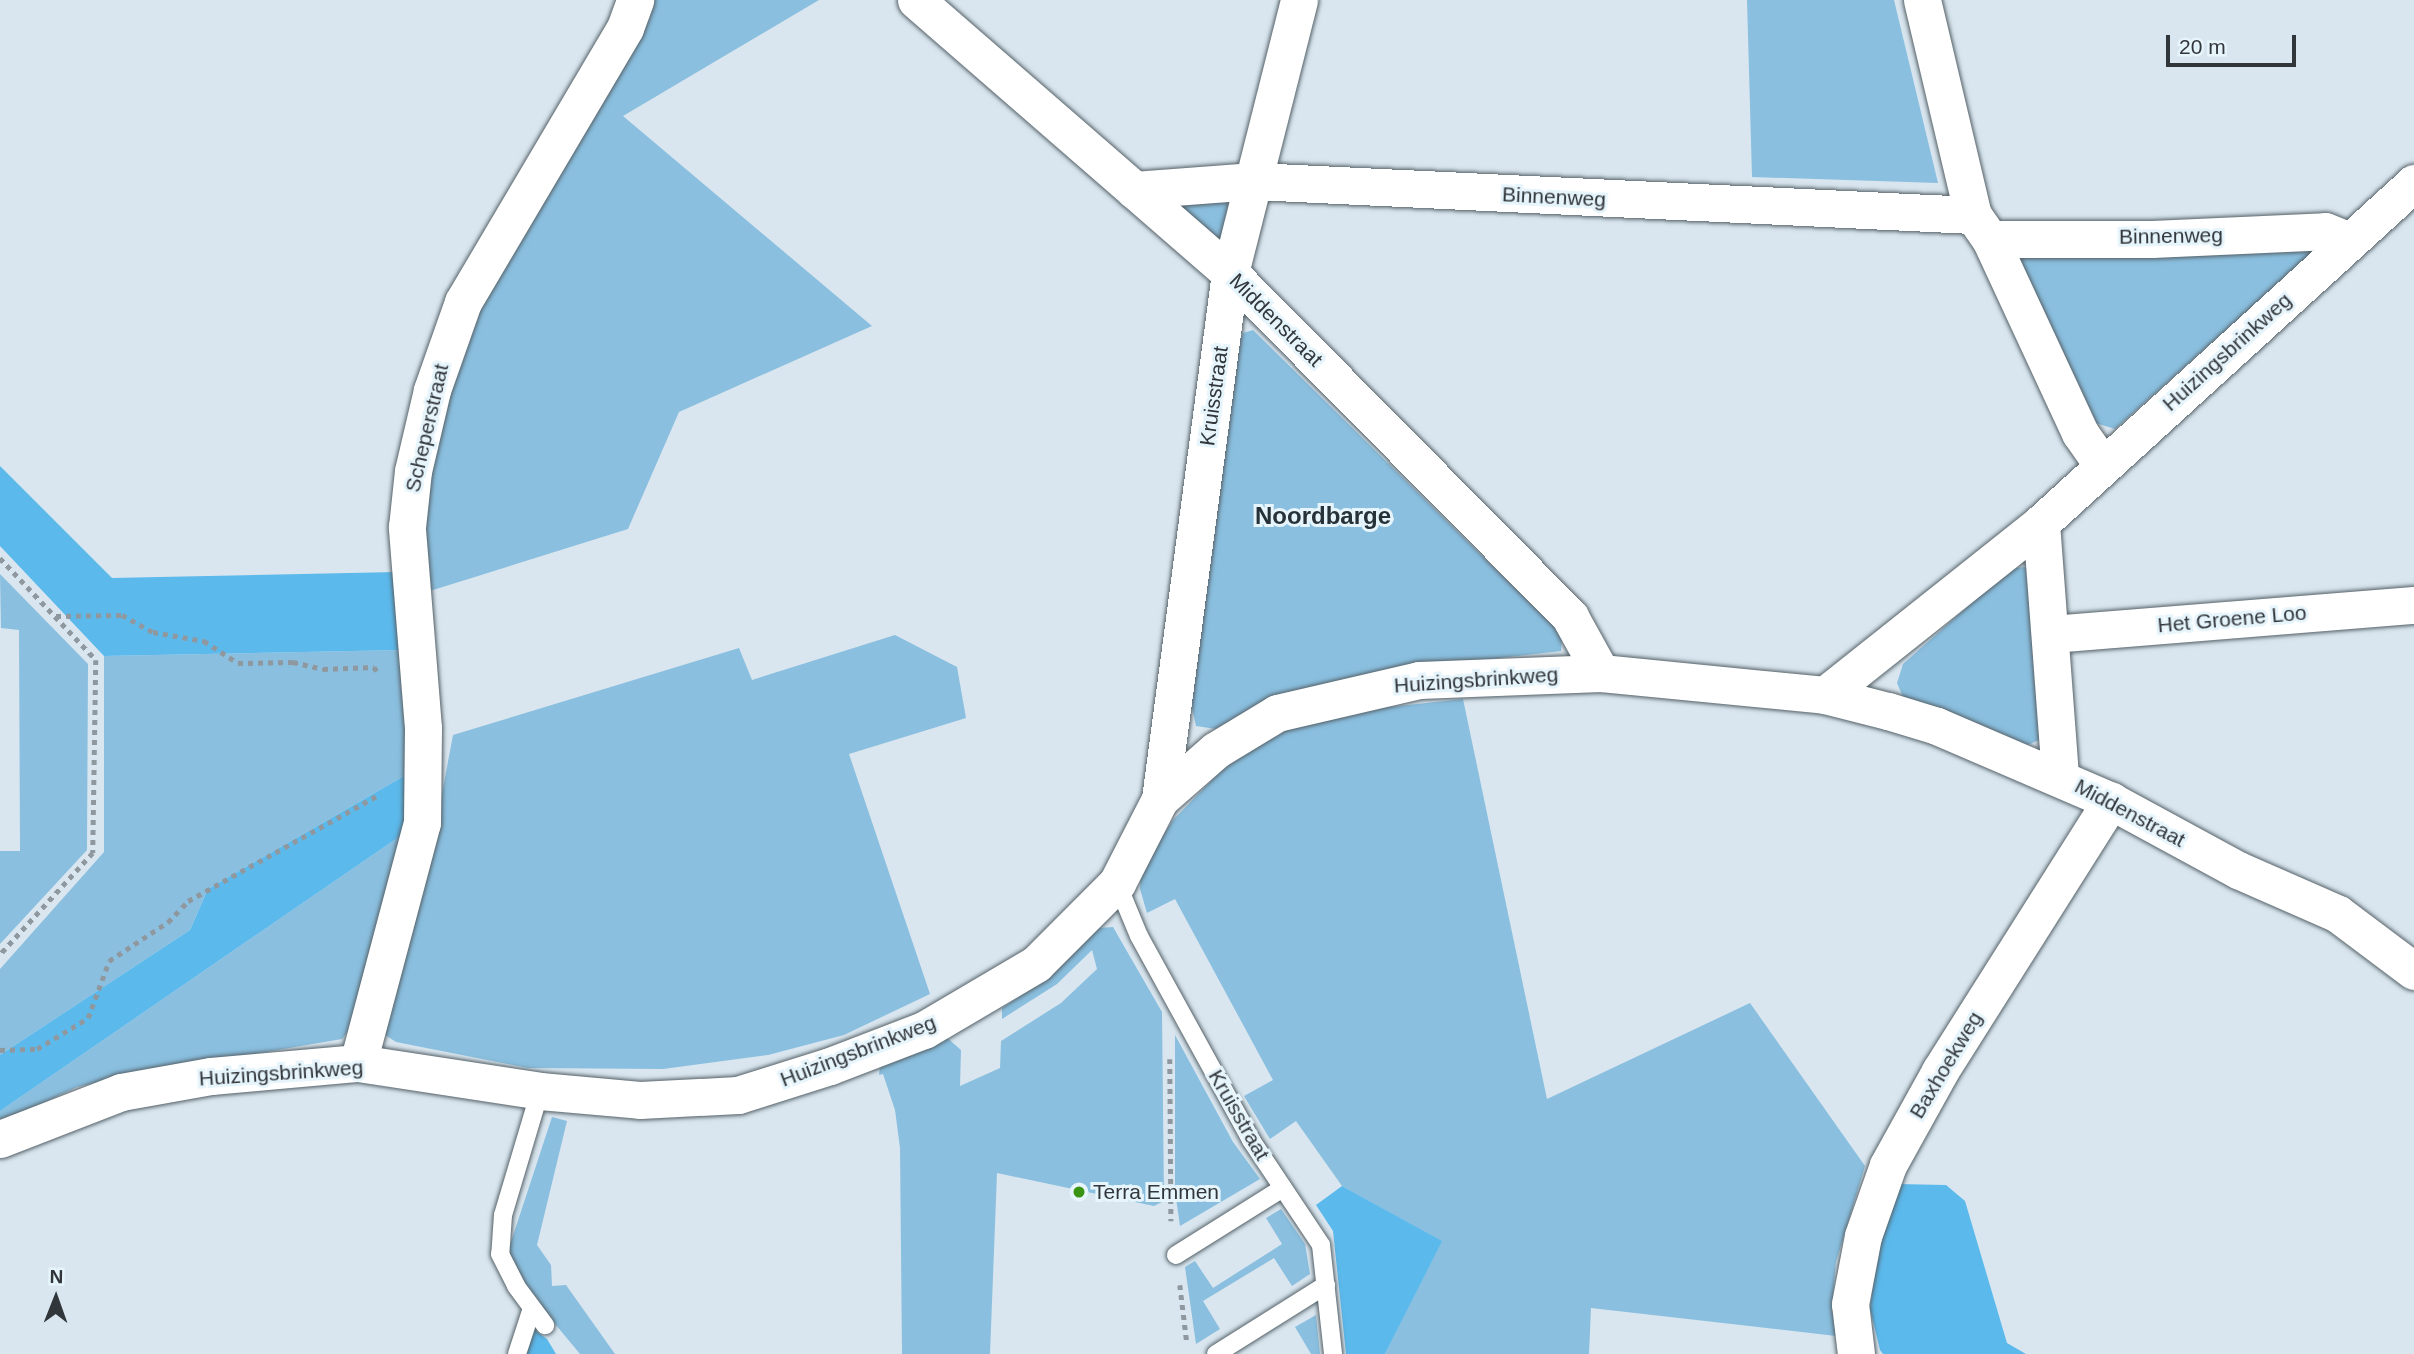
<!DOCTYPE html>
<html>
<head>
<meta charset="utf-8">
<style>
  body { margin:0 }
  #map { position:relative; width:2414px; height:1354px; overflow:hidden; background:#d9e6ef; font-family:Arial,sans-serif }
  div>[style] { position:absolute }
  .green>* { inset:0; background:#8abfdf }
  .forest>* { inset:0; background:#5cb9ec }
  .path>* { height:4.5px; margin-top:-2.25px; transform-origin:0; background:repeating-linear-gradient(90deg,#8f989f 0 5px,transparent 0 10px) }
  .roads { filter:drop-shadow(0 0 2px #556168) drop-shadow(0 0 2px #556168) }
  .service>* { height:18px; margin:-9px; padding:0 9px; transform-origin:9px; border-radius:9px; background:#fff }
  .minor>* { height:37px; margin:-18.5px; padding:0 18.5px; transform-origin:18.5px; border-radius:18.5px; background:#fff }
  .dots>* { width:19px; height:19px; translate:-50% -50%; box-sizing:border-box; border:4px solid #e6f4fc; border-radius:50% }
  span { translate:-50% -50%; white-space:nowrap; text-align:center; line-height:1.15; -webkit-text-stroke:6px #e6f4fc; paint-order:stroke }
  .street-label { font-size:21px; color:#31363a }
  .poi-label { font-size:21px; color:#31363a }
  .left { translate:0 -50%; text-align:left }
  .quarter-label { font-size:24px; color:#273138; font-weight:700 }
  .north { position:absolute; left:21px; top:1263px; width:70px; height:70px; -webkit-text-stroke:5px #e6f4fc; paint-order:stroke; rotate:1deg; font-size:19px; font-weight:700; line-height:28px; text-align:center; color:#31363a }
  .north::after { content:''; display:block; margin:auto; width:24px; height:32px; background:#31363a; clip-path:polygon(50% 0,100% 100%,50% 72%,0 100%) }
  .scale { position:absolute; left:2166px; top:35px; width:130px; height:32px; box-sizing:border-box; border:4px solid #31363a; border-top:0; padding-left:9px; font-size:21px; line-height:24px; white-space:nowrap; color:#31363a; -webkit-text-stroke:5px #e6f4fc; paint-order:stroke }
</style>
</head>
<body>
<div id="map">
  <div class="green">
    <div style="clip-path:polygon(644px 0,819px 0,623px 116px,872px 326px,679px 412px,628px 529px,433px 590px,422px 586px,419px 507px,449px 367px)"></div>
    <div style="clip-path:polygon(1747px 0,1894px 0,1938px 183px,1752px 177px)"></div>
    <div style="clip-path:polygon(1180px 197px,1224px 197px,1229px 206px,1224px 237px,1219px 240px,1178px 208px)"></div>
    <div style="clip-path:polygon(2325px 242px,2115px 429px,2089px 421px,2014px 259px,2023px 249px)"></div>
    <div style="clip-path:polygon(1253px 330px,1554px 627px,1562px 637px,1561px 651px,1403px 669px,1262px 703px,1216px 729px,1196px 726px,1191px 703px,1240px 341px,1243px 333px)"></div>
    <div style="clip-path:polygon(2024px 567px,2031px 571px,2042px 739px,2025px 746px,1903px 697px,1897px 683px,1903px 664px,2010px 569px)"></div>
    <div style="clip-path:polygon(0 574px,88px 664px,87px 850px,0 944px,0 851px,20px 851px,19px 630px,1px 628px)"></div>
    <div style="clip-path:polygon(895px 635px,957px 667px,966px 718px,849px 754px,930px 994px,844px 1035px,768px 1055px,663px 1069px,528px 1068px,396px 1042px,379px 1031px,436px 826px,453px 735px,739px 648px,752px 680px)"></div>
    <div style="clip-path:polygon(402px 650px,411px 772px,208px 889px,190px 930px,0 1055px,0 969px,104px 852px,104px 656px)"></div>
    <div style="clip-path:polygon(1463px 699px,1547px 1099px,1750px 1003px,1865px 1166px,1836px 1262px,1832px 1306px,1836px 1336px,1591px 1308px,1589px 1354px,1385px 1354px,1441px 1241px,1342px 1186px,1296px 1121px,1270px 1139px,1244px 1096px,1273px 1080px,1175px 899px,1147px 913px,1140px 889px,1141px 868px,1174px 819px,1221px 771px,1273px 734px,1362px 710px)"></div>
    <div style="clip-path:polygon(409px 830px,348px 1031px,342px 1039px,120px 1077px,77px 1087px,0 1123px,0 1111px)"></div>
    <div style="clip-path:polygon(1113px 927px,1162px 1012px,1164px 1201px,1154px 1206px,997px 1173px,990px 1354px,902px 1354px,900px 1148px,895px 1110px,883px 1074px,879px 1075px,880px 1063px,945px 1036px,961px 1050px,960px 1086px,1000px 1068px,1001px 1041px,1061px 1003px,1097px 969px,1092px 950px,1057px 984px,1002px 1019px,1002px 1008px,1046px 980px,1099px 928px)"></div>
    <div style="clip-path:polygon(1175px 1035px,1233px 1142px,1260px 1179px,1180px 1226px,1175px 1191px)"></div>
    <div style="clip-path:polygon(552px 1117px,567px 1121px,537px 1245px,551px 1265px,552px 1286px,566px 1285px,615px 1354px,580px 1354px,531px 1295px,508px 1251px)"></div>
    <div style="clip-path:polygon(1281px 1209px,1305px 1244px,1310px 1274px,1292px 1286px,1274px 1258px,1203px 1301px,1220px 1329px,1196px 1344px,1185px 1267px,1195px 1261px,1213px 1288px,1282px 1244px,1266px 1218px)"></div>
    <div style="clip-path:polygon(1316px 1315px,1320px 1354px,1311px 1354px,1295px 1327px)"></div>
  </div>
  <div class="forest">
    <div style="clip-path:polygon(0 466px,112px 578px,397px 572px,402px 650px,104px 656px,0 546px)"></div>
    <div style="clip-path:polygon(411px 772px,409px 830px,0 1111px,0 1055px,190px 930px,208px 889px)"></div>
    <div style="clip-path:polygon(1897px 1184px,1946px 1185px,1965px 1201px,2007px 1343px,2026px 1354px,1883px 1354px,1880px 1350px,1870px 1309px,1876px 1260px)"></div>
    <div style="clip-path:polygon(1342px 1186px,1442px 1241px,1385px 1354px,1346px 1354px,1333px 1231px,1316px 1205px)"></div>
    <div style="clip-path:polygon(533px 1329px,547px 1339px,556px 1354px,526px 1354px)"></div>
  </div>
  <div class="path">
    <div style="left:0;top:558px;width:140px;rotate:46.7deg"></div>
    <div style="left:96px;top:660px;width:193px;rotate:90.9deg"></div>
    <div style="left:93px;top:853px;width:138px;rotate:132.4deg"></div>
    <div style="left:56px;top:616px;width:66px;rotate:-0.9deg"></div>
    <div style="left:122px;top:615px;width:35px;rotate:29deg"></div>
    <div style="left:153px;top:632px;width:52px;rotate:10deg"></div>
    <div style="left:204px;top:641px;width:40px;rotate:32.9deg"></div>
    <div style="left:238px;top:663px;width:55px;rotate:-1deg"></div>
    <div style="left:293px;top:662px;width:31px;rotate:13deg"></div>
    <div style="left:323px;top:669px;width:51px;rotate:-2.2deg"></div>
    <div style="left:374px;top:667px;width:5px;rotate:53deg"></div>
    <div style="left:0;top:1050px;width:37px;rotate:-2deg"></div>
    <div style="left:37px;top:1049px;width:60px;rotate:-31.3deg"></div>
    <div style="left:88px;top:1018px;width:61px;rotate:-69.8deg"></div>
    <div style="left:109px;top:961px;width:71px;rotate:-33.5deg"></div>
    <div style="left:168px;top:922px;width:29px;rotate:-46deg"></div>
    <div style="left:188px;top:901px;width:220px;rotate:-29.1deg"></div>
    <div style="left:1170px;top:1059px;width:162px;rotate:89.6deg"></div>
    <div style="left:1180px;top:1285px;width:58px;rotate:83.1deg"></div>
  </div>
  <div class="roads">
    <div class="service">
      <div style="left:1117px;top:883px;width:57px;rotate:67.5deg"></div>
      <div style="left:1139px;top:936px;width:233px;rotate:61.2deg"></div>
      <div style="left:1251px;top:1140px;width:126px;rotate:56.3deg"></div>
      <div style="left:1321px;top:1245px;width:110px;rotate:83.7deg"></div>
      <div style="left:540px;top:1091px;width:129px;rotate:106.6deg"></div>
      <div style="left:503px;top:1215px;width:39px;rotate:94deg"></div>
      <div style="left:500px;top:1254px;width:36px;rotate:63deg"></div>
      <div style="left:516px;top:1286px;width:49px;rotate:53.4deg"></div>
      <div style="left:1176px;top:1255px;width:126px;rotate:-32.1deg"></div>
      <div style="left:517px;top:1354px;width:48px;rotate:-71.9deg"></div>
      <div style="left:1216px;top:1354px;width:130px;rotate:-32.1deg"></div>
    </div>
    <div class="minor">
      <div style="left:916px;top:0;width:416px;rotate:41deg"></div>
      <div style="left:1230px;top:273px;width:484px;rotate:45.3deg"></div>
      <div style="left:1570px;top:617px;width:64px;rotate:61deg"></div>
      <div style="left:1922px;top:0;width:221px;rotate:76.7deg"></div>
      <div style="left:1973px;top:215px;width:29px;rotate:55deg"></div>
      <div style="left:1990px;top:239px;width:214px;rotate:65.1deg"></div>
      <div style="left:2080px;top:433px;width:39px;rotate:55deg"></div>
      <div style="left:1134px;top:190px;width:120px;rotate:-4.3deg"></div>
      <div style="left:1254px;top:181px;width:720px;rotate:2.71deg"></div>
      <div style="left:1990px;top:239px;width:162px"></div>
      <div style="left:2152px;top:239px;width:173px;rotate:-2.6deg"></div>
      <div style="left:2325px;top:231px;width:27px;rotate:22deg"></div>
      <div style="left:2041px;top:523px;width:255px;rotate:85.7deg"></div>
      <div style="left:2051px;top:634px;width:364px;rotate:-4.6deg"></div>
      <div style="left:1825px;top:695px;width:276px;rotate:-38.5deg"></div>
      <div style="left:2041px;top:523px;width:505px;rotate:-42.35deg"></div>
      <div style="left:1160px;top:799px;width:531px;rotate:-82.42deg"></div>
      <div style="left:1230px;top:273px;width:282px;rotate:-75.8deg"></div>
      <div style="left:358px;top:1063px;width:248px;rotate:-75.1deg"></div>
      <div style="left:422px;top:823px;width:95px;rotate:-89.4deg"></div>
      <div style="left:423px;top:728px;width:202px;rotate:-94.6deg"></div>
      <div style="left:407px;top:527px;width:56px;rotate:-83.9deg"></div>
      <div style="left:413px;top:471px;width:83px;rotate:-76.8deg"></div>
      <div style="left:432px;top:390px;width:93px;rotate:-70.6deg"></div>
      <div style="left:463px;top:302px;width:318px;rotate:-59.4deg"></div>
      <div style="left:625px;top:28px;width:30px;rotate:-70deg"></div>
      <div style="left:0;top:1139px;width:130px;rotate:-21.2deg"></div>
      <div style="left:121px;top:1092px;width:91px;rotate:-10.1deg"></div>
      <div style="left:211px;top:1076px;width:148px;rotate:-5.1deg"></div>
      <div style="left:358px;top:1063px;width:184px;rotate:8.7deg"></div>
      <div style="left:540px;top:1091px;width:100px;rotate:5.1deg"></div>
      <div style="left:640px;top:1100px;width:98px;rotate:-2.9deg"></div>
      <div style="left:738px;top:1095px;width:96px;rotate:-17.5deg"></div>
      <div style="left:830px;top:1066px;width:101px;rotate:-21deg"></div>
      <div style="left:924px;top:1030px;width:130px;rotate:-30.5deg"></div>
      <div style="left:1036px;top:964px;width:115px;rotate:-45deg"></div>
      <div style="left:1117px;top:883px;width:94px;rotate:-62.9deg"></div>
      <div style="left:1160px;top:799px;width:74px;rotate:-41.2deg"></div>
      <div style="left:1216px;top:750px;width:71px;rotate:-31.2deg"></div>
      <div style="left:1277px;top:713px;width:146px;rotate:-13.1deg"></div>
      <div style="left:1419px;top:680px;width:182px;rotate:-2.2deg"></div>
      <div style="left:1601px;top:673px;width:225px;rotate:5.6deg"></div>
      <div style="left:1825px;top:695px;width:65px;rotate:14.3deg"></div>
      <div style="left:1888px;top:711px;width:51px;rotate:17deg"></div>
      <div style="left:1937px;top:726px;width:189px;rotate:23.3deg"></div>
      <div style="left:2111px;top:801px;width:145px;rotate:28.5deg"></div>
      <div style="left:2238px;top:870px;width:109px;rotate:23.7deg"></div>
      <div style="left:2338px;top:914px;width:95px;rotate:36.9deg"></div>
      <div style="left:1856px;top:1354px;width:50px;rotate:-96.8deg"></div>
      <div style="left:1850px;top:1304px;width:69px;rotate:-79.2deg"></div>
      <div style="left:1863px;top:1236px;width:75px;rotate:-70.6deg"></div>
      <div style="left:1888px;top:1165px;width:107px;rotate:-61deg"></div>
      <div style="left:1940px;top:1071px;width:320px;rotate:-57.7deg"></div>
    </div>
  </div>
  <div class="dots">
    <div style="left:1079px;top:1192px;background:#399511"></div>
  </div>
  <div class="street-label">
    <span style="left:1554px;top:197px;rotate:3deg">Binnenweg</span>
    <span style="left:2171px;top:236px;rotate:-1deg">Binnenweg</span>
    <span style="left:1276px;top:320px;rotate:45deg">Middenstraat</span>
    <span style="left:2227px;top:352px;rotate:-42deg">Huizingsbrinkweg</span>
    <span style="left:1214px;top:396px;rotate:-82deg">Kruisstraat</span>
    <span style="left:427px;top:428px;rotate:-77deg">Scheperstraat</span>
    <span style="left:2232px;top:619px;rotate:-5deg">Het Groene Loo</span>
    <span style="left:1476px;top:680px;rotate:-4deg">Huizingsbrinkweg</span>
    <span style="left:2130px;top:813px;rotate:28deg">Middenstraat</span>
    <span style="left:858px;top:1051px;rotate:-21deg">Huizingsbrinkweg</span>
    <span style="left:1946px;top:1065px;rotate:-59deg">Baxhoekweg</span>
    <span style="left:281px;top:1073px;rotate:-4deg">Huizingsbrinkweg</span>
    <span style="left:1239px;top:1115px;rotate:60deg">Kruisstraat</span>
  </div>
  <div class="poi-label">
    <span class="left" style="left:1093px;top:1192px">Terra Emmen</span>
  </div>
  <div class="quarter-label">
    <span style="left:1323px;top:516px">Noordbarge</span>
  </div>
  <div class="north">N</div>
  <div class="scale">20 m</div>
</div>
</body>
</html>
